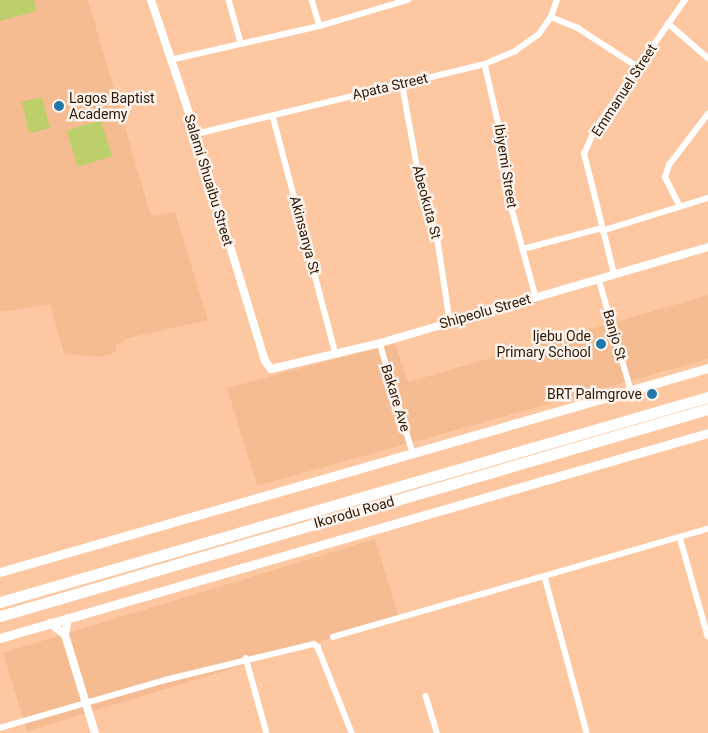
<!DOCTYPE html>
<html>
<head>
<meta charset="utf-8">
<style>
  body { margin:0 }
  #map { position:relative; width:708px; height:733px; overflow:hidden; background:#fdc8a1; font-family:Roboto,sans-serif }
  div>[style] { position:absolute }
  .built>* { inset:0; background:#f4bc90; transform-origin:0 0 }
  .green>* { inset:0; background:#bccf6b; transform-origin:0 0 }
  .minor>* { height:5.5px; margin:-2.75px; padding:0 2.75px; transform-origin:2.75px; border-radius:2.75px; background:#fff }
  .tertiary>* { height:8px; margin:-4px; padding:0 4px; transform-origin:4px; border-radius:4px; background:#fff }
  .primary>* { height:9px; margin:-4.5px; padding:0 4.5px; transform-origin:4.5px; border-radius:4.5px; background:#fff }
  .motorway>* { height:11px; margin:-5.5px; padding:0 5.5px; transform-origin:5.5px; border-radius:5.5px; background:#fff }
  .dots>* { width:14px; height:14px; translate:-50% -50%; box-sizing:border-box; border:2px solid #fbf4ef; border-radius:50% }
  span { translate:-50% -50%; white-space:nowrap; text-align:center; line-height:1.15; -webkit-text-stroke:5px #fbf4ef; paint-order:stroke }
  .street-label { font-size:14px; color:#301804 }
  .poi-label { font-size:14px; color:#301804 }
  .left { translate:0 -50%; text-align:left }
  .right { translate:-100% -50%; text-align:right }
</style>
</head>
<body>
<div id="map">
  <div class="built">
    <div style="clip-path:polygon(0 0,88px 0,151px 216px,175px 212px,208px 320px,129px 338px,116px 346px,116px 352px,102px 357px,64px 354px,50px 304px,0 312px)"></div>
    <div style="clip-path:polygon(708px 295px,708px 359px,257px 486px,227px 388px,395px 343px,408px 382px)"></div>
    <div style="left:375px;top:539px;width:82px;height:389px;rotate:73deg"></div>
  </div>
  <div class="green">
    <div style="clip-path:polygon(0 0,34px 0,36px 11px,0 21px)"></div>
    <div style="left:42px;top:97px;width:32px;height:21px;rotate:76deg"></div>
    <div style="left:101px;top:120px;width:38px;height:36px;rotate:73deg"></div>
  </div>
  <div class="minor">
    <div style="left:229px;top:0;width:45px;rotate:74.4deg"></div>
    <div style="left:312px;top:0;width:27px;rotate:73deg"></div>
    <div style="left:551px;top:17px;width:29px;rotate:22deg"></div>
    <div style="left:578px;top:28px;width:72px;rotate:33deg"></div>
    <div style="left:668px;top:23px;width:53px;rotate:41.2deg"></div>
    <div style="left:170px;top:60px;width:154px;rotate:-12.8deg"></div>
    <div style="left:320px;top:26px;width:92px;rotate:-16.5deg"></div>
    <div style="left:485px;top:64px;width:99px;rotate:77.2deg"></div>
    <div style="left:507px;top:161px;width:33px;rotate:88deg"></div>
    <div style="left:508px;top:194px;width:107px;rotate:74.8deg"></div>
    <div style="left:402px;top:82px;width:112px;rotate:79.7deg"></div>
    <div style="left:422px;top:192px;width:45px;rotate:70.3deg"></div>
    <div style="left:437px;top:234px;width:88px;rotate:81.5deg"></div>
    <div style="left:273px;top:116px;width:246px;rotate:75.2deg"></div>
    <div style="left:196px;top:134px;width:297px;rotate:-13.6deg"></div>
    <div style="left:485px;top:64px;width:33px;rotate:-23deg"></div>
    <div style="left:515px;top:51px;width:29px;rotate:-35deg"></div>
    <div style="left:539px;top:34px;width:21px;rotate:-55deg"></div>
    <div style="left:551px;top:17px;width:18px;rotate:-71deg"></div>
    <div style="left:680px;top:207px;width:33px;rotate:-117deg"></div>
    <div style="left:665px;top:178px;width:14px;rotate:-73deg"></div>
    <div style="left:669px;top:165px;width:64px;rotate:-52.6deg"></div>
    <div style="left:602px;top:231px;width:111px;rotate:-17.3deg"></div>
    <div style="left:523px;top:249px;width:82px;rotate:-14.9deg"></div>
    <div style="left:614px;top:274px;width:124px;rotate:-104deg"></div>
    <div style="left:584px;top:154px;width:27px;rotate:-66deg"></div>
    <div style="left:595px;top:129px;width:157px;rotate:-55.1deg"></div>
    <div style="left:599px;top:279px;width:116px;rotate:73.9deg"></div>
    <div style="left:380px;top:343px;width:115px;rotate:73.3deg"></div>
    <div style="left:680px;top:537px;width:103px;rotate:74.2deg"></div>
    <div style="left:545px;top:577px;width:162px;rotate:74.9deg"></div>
    <div style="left:333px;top:637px;width:390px;rotate:-16.1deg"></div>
    <div style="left:246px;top:658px;width:78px;rotate:74.4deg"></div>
    <div style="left:426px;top:696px;width:39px;rotate:73deg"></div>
    <div style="left:0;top:728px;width:172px;rotate:-16.2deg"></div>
    <div style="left:165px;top:680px;width:153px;rotate:-13.6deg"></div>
    <div style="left:314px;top:644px;width:5px;rotate:37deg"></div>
    <div style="left:318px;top:647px;width:92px;rotate:68.4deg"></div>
  </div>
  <div class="tertiary">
    <div style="left:151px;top:0;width:141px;rotate:71.4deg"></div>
    <div style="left:196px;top:134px;width:237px;rotate:73.1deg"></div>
    <div style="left:265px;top:361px;width:10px;rotate:53deg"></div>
    <div style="left:271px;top:369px;width:112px;rotate:-13.4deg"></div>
    <div style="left:380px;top:343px;width:342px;rotate:-16.3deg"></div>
    <div style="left:68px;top:618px;width:17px;rotate:100deg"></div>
    <div style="left:65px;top:635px;width:102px;rotate:73deg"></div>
    <div style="left:50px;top:623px;width:19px;rotate:39deg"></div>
  </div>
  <div class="primary">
    <div style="left:0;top:572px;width:737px;rotate:-16.07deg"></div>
    <div style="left:0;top:638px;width:737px;rotate:-16.15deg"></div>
  </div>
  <div class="motorway">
    <div style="left:0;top:602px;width:737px;rotate:-16.15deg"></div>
    <div style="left:0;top:616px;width:738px;rotate:-16.3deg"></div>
  </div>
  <div class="dots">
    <div style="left:59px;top:106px;background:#2278a8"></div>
    <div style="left:601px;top:344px;background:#2278a8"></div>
    <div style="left:652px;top:394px;background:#2278a8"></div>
  </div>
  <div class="street-label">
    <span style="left:390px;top:86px;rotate:-13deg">Apata Street</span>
    <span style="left:624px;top:90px;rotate:-57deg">Emmanuel Street</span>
    <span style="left:506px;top:166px;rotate:81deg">Ibiyemi Street</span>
    <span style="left:209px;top:180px;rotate:73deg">Salami Shuaibu Street</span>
    <span style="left:427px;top:202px;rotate:75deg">Abeokuta St</span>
    <span style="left:305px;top:235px;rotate:75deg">Akinsanya St</span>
    <span style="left:485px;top:311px;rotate:-16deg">Shipeolu Street</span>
    <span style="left:615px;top:335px;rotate:74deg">Banjo St</span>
    <span style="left:396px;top:398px;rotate:73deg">Bakare Ave</span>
    <span style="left:354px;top:512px;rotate:-16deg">Ikorodu Road</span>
  </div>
  <div class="poi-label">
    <span class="left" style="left:69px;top:106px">Lagos Baptist<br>Academy</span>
    <span class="right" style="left:591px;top:344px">Ijebu Ode<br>Primary School</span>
    <span class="right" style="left:642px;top:394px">BRT Palmgrove</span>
  </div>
</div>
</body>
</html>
